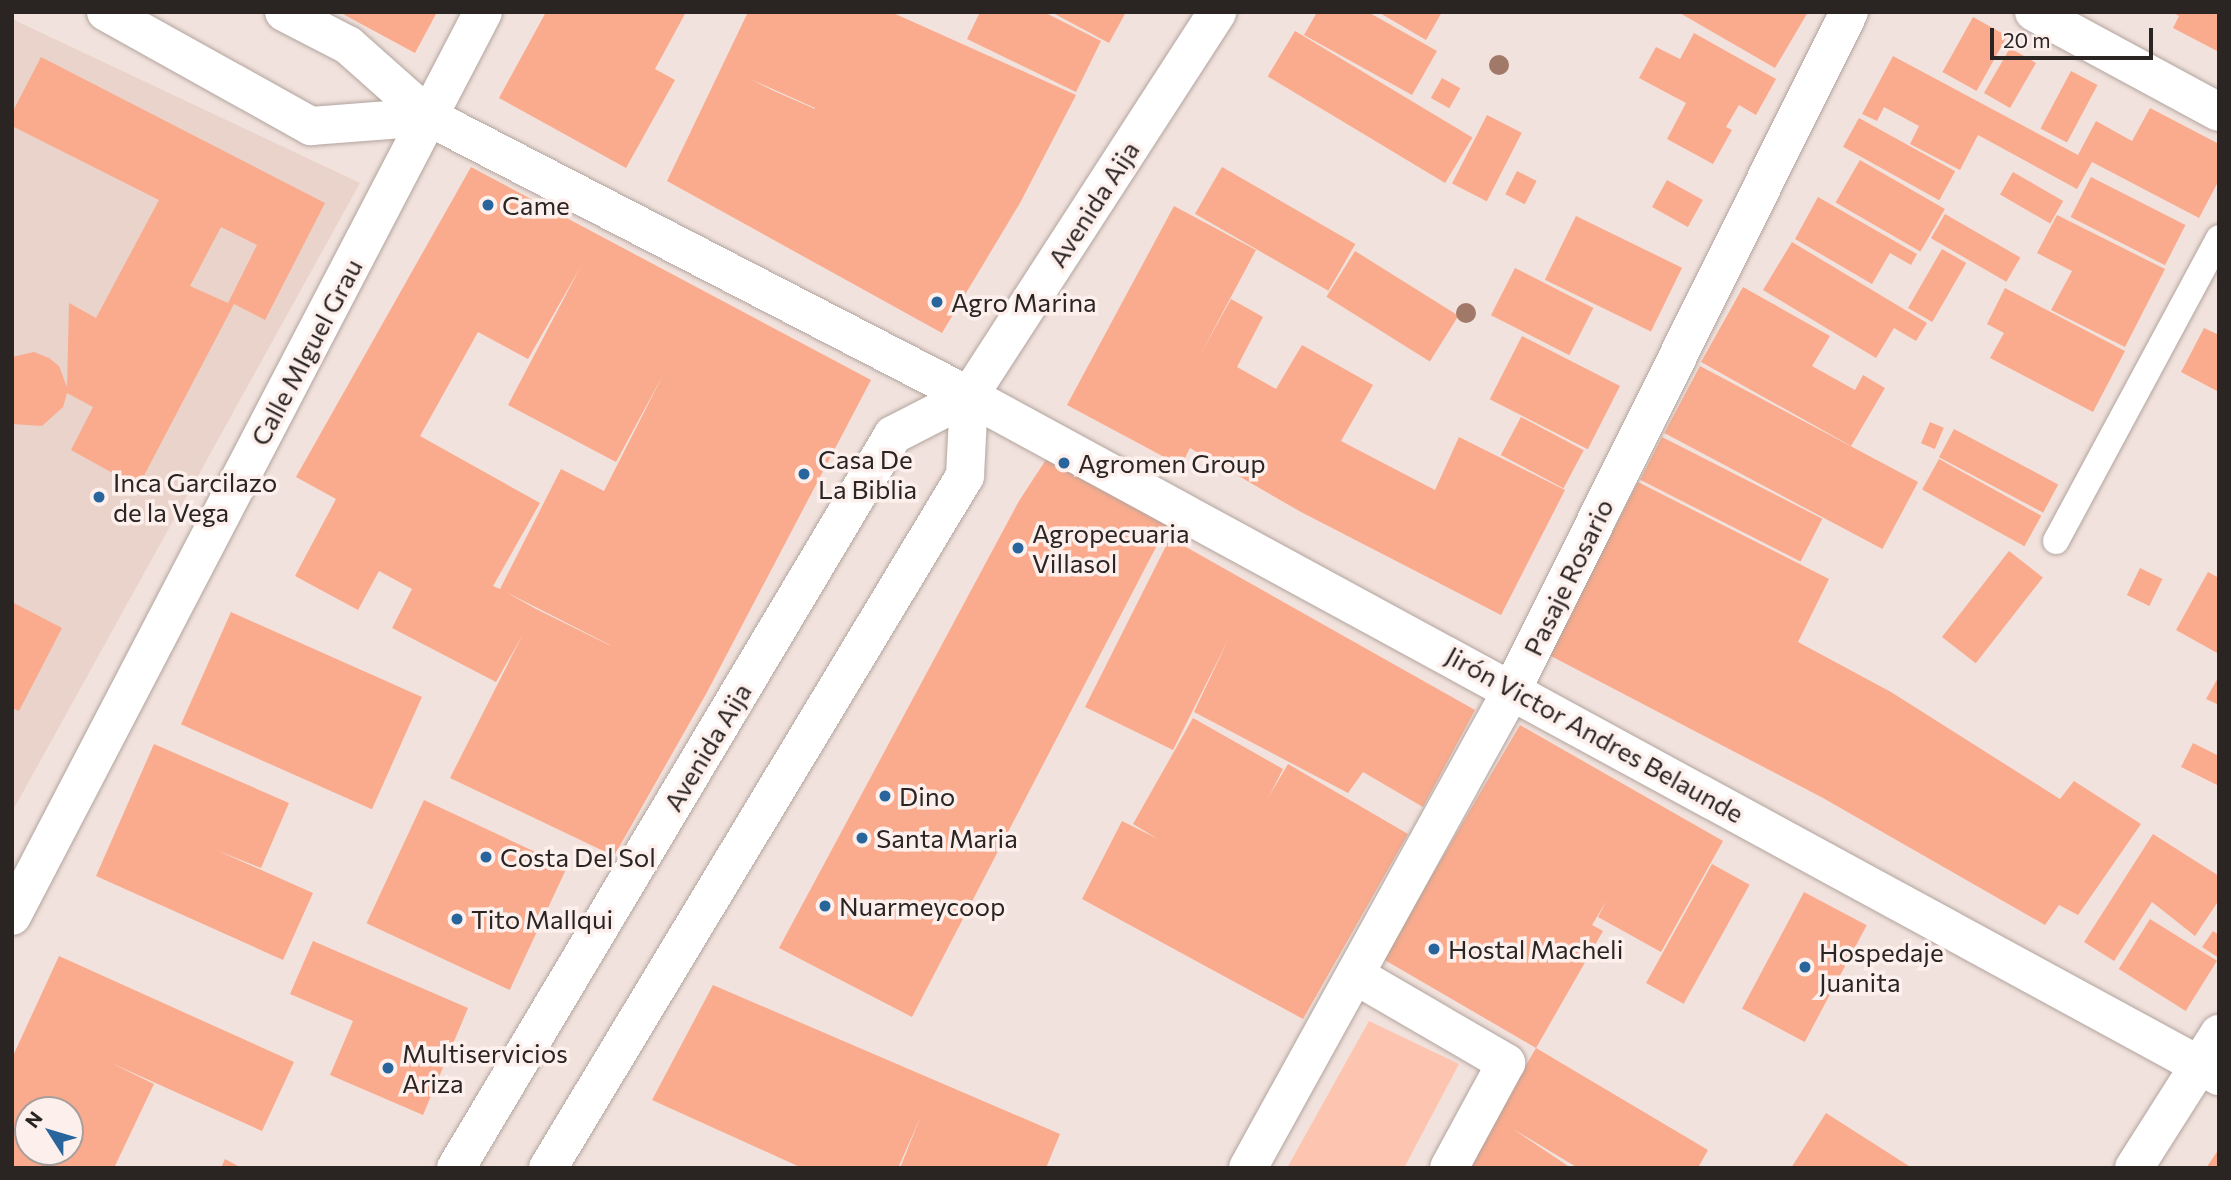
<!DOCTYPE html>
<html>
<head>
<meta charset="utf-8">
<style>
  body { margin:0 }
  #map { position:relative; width:2231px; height:1180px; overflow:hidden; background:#f2e2dd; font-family:Commissioner,sans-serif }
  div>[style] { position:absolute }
  .built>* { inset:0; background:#e9d3ca }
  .green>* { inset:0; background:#fdc4af }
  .building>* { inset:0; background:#faab8d; transform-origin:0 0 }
  .roads { filter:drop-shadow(0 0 2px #b2a49e) drop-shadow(0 0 2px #b2a49e) }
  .lane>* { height:26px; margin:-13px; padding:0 13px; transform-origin:13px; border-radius:13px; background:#fff }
  .street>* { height:38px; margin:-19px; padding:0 19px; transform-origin:19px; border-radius:19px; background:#fff }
  .secondary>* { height:38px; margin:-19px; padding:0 19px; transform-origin:19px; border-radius:19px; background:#fff }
  .primary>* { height:38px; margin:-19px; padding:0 19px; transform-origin:19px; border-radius:19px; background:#fff }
  .trees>* { width:20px; height:20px; margin:-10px; border-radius:50%; background:#a17968 }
  .dots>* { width:19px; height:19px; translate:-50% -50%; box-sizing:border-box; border:4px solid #fdf0ec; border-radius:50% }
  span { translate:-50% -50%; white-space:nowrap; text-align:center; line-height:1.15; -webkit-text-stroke:7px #fdf0ec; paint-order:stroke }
  .street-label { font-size:26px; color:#2a2422 }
  .poi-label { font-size:26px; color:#2a2422 }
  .left { translate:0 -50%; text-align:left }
  .frame { position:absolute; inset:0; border:14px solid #2a2422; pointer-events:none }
  .north { position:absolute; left:14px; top:1096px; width:70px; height:70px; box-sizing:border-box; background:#fdf0ec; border:2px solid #a99e9b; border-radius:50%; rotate:307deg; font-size:19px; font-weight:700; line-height:28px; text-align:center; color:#2a2422 }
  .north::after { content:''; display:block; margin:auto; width:24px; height:32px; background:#28659c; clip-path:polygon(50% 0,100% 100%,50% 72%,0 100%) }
  .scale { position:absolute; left:1990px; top:28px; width:163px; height:32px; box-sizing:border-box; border:4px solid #2a2422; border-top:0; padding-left:9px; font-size:21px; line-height:24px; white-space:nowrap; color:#2a2422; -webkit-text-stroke:5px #fdf0ec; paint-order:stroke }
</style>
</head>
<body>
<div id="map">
  <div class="built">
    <div style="clip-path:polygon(12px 19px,360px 183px,12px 812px)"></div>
  </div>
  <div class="green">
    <div style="clip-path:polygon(1369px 1021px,1459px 1064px,1404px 1168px,1287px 1168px)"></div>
  </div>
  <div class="building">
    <div style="clip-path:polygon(339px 12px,437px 12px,415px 53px)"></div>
    <div style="clip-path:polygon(546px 12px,686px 12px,655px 69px,675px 80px,626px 168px,499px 98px)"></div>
    <div style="clip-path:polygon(evenodd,748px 12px,891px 12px,1076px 95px,1020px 203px,942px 333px,667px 181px,748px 12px,750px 79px,815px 108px,815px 109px,774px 91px,750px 79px)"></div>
    <div style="clip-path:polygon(980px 12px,1044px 12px,1101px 41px,1076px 92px,967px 39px)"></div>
    <div style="clip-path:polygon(1051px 12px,1126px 12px,1109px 43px)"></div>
    <div style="clip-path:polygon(1317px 12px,1368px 12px,1437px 51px,1412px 95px,1304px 35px)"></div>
    <div style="clip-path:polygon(1378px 12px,1442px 12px,1426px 40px)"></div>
    <div style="clip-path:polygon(1678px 12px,1808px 12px,1775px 68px)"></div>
    <div style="clip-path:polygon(2172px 12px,2219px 12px,2219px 52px,2173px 28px,2179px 16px)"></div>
    <div style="left:1973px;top:17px;width:39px;height:63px;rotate:29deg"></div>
    <div style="left:1295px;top:31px;width:207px;height:53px;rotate:31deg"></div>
    <div style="clip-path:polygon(1694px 33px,1776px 79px,1756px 115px,1739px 105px,1726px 127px,1732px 130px,1713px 164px,1667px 139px,1686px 103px,1639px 78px,1656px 47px,1680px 59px)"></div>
    <div style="left:2010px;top:48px;width:30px;height:52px;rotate:30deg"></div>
    <div style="clip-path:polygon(1893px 56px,2078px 155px,2096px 121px,2132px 141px,2150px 108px,2219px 144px,2219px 180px,2199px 218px,2092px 162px,2077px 189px,1978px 135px,1960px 170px,1910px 144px,1919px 126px,1884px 107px,1877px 121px,1862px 114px)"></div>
    <div style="clip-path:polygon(evenodd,41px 57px,325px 203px,265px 320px,234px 304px,138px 487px,71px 450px,93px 407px,67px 393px,63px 407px,42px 426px,12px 424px,12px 357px,34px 352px,49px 358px,59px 366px,67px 387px,69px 303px,96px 318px,159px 200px,12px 126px,12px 113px,41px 57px,221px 227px,257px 245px,228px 303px,190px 286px,221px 227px)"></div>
    <div style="left:2071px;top:71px;width:30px;height:65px;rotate:28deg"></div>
    <div style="left:1442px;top:78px;width:21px;height:23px;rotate:29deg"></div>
    <div style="left:1487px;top:115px;width:39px;height:77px;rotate:27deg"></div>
    <div style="left:1859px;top:118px;width:110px;height:33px;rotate:29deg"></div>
    <div style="left:1860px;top:160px;width:98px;height:49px;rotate:30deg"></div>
    <div style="clip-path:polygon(evenodd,471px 167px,871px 380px,706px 694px,614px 856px,450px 778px,523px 634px,496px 682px,392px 628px,412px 589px,379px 571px,358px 610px,295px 576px,336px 499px,296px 477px,471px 167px,581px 266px,508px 405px,616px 462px,664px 373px,604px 491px,561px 469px,500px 589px,493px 586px,540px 503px,420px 436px,478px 332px,528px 359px,581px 266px,471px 167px,506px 592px,610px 645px,609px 645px,536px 609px,506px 592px)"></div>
    <div style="left:1222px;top:167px;width:154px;height:54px;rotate:30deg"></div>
    <div style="left:1517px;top:171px;width:22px;height:26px;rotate:27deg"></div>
    <div style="left:2013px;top:172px;width:58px;height:26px;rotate:30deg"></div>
    <div style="left:2091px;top:177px;width:106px;height:45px;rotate:27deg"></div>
    <div style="left:1667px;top:180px;width:41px;height:31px;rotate:29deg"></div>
    <div style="clip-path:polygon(1818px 197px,1917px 254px,1911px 265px,1890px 253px,1872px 284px,1795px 239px)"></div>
    <div style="clip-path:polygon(1174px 206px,1256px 250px,1200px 355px,1231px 299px,1263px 317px,1237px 367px,1276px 389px,1302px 345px,1373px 385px,1341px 441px,1435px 490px,1459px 437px,1565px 490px,1501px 615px,1301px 512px,1190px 448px,1181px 466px,1067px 405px)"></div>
    <div style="left:1945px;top:214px;width:87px;height:28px;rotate:30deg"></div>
    <div style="clip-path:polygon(2057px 215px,2165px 269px,2125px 347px,2051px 310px,2072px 271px,2037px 253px)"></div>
    <div style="left:1576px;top:216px;width:118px;height:71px;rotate:26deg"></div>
    <div style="clip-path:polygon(1792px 242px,1927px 323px,1916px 341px,1894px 328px,1876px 358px,1763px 290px)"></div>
    <div style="left:1942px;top:249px;width:28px;height:68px;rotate:30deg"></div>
    <div style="left:1355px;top:251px;width:122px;height:54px;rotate:32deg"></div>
    <div style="left:1515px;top:268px;width:88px;height:53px;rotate:27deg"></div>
    <div style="clip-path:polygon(1743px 287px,1830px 336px,1812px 366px,1855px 390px,1863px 375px,1885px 388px,1851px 446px,1701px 362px)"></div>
    <div style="clip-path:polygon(2005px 288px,2125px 351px,2093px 412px,1990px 358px,2004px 333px,1987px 324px)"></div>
    <div style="clip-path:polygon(2204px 328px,2219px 335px,2219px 392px,2181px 372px)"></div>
    <div style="left:1522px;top:336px;width:110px;height:71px;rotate:27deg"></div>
    <div style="left:1700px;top:366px;width:247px;height:76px;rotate:28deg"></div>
    <div style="left:1521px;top:417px;width:71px;height:43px;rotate:28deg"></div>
    <div style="left:1930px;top:422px;width:15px;height:23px;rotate:23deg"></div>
    <div style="left:1954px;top:429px;width:118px;height:32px;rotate:28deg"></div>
    <div style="left:1662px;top:437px;width:180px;height:48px;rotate:27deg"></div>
    <div style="clip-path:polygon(1049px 455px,1168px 524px,912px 1017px,779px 948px,1019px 501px)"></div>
    <div style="left:1939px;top:459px;width:117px;height:35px;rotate:29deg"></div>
    <div style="clip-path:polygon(1638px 482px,1829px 579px,1798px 642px,1891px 692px,2060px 799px,2074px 781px,2141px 824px,2078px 915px,2059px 905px,2045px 925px,1823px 798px,1549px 655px)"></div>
    <div style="clip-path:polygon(1170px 538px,1475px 710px,1423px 807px,1363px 772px,1348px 793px,1194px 712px,1229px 638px,1173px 750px,1085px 707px)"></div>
    <div style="left:2009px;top:551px;width:43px;height:109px;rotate:38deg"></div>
    <div style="left:2140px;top:568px;width:25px;height:30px;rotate:26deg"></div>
    <div style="clip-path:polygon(2208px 572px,2219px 578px,2219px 654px,2176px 630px)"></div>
    <div style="clip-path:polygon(12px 602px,62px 628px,19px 711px,12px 708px)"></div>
    <div style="left:231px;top:612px;width:209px;height:123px;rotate:24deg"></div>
    <div style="clip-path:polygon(2219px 676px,2219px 705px,2206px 699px)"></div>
    <div style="clip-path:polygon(1193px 718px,1283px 769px,1268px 798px,1288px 764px,1408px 834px,1303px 1019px,1082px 899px,1122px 821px,1158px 839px,1133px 824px)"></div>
    <div style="clip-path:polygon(1520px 725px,1723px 841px,1661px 952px,1598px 917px,1607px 900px,1592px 925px,1603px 931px,1536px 1048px,1383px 959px)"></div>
    <div style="clip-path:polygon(2193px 743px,2219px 756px,2219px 786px,2181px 767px)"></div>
    <div style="clip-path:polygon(154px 744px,289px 803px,261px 868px,216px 850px,313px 893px,283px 960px,96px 876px)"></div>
    <div style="left:424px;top:800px;width:158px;height:136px;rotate:25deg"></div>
    <div style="clip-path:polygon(2153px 834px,2219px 876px,2219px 900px,2195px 936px,2152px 902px,2114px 961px,2084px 942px)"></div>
    <div style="left:1712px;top:864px;width:43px;height:136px;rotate:29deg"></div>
    <div style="left:1804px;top:892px;width:71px;height:132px;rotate:28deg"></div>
    <div style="left:2150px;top:919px;width:79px;height:59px;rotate:32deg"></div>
    <div style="clip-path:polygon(2213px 931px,2219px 935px,2219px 958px,2202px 947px)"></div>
    <div style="clip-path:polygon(313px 941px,468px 1008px,423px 1115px,330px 1075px,353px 1021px,290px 994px)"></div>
    <div style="clip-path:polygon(evenodd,59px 956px,294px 1062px,262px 1131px,109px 1062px,154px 1084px,114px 1168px,12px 1168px,12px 1058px,59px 956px,28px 1110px,70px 1110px,70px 1152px,28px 1152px,28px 1110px)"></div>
    <div style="clip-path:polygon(713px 985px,1060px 1134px,1046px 1168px,900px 1168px,921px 1116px,898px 1168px,802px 1168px,652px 1100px)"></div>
    <div style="clip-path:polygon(1536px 1048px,1708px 1150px,1698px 1168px,1578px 1168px,1513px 1129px,1571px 1168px,1467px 1168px)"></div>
    <div style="clip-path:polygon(1826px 1113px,1912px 1168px,1791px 1168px)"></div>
    <div style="clip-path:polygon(2219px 1149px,2219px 1168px,2206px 1168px)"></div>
    <div style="clip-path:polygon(225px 1159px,242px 1168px,221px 1168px)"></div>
  </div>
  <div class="roads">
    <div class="lane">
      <div style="left:2056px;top:541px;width:344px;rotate:-61.7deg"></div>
    </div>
    <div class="street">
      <div style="left:2034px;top:12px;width:210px;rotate:28.4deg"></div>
      <div style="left:969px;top:396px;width:1423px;rotate:28.55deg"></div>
      <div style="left:12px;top:916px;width:1019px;rotate:-62.48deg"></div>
      <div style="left:1355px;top:975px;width:175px;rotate:30.2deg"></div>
      <div style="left:1506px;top:1063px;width:119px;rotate:118.5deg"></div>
      <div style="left:1248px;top:1168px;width:548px;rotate:-61.1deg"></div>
      <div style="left:1513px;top:688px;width:755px;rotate:-63.57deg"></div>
      <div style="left:2134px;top:1168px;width:159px;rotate:-57.6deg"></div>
    </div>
    <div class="secondary">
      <div style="left:106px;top:12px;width:235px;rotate:29.1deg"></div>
      <div style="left:311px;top:126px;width:118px;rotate:-4.4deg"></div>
      <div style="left:284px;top:12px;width:72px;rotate:27.3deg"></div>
      <div style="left:348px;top:45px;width:108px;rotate:41.6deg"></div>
      <div style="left:429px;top:117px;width:608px;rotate:27.32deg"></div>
    </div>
    <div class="primary">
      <div style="left:456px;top:1168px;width:853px;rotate:-59.2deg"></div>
      <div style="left:893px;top:435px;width:85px;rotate:-27.2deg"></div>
      <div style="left:548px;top:1168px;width:808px;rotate:-58.93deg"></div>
      <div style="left:965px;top:476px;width:80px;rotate:-87.1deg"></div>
      <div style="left:969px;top:396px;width:457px;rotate:-57.1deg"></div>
    </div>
  </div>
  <div class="trees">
    <div style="left:1499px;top:65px"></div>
    <div style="left:1466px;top:313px"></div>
  </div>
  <div class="dots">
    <div style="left:488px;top:205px;background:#28659c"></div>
    <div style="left:937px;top:302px;background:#28659c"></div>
    <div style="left:1064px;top:463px;background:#28659c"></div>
    <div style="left:804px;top:474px;background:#28659c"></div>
    <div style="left:99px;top:497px;background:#28659c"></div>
    <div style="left:1018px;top:548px;background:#28659c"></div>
    <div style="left:885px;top:796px;background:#28659c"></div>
    <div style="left:862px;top:838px;background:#28659c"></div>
    <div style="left:486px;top:857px;background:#28659c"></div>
    <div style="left:825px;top:906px;background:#28659c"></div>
    <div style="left:457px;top:919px;background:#28659c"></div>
    <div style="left:1434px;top:949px;background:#28659c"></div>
    <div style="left:1805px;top:967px;background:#28659c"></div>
    <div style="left:388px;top:1068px;background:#28659c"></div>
  </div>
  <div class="street-label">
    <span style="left:1093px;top:204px;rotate:-57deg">Avenida Aija</span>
    <span style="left:306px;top:352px;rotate:-62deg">Calle MIguel Grau</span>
    <span style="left:1568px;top:577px;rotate:-64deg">Pasaje Rosario</span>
    <span style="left:1595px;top:734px;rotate:29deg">Jirón Victor Andres Belaunde</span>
    <span style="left:707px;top:747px;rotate:-59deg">Avenida Aija</span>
  </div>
  <div class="poi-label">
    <span class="left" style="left:502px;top:205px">Came</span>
    <span class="left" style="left:951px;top:302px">Agro Marina</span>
    <span class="left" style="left:818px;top:474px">Casa De<br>La Biblia</span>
    <span class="left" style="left:1078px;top:463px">Agromen Group</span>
    <span class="left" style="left:113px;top:497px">Inca Garcilazo<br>de la Vega</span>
    <span class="left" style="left:1032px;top:548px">Agropecuaria<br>Villasol</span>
    <span class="left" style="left:899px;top:796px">Dino</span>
    <span class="left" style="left:876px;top:838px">Santa Maria</span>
    <span class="left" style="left:500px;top:857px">Costa Del Sol</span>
    <span class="left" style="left:839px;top:906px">Nuarmeycoop</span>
    <span class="left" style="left:471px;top:919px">Tito Mallqui</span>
    <span class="left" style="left:1448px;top:949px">Hostal Macheli</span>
    <span class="left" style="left:1819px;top:967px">Hospedaje<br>Juanita</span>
    <span class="left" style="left:402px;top:1068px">Multiservicios<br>Ariza</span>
  </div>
  <div class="frame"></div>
  <div class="north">N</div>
  <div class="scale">20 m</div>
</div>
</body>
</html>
